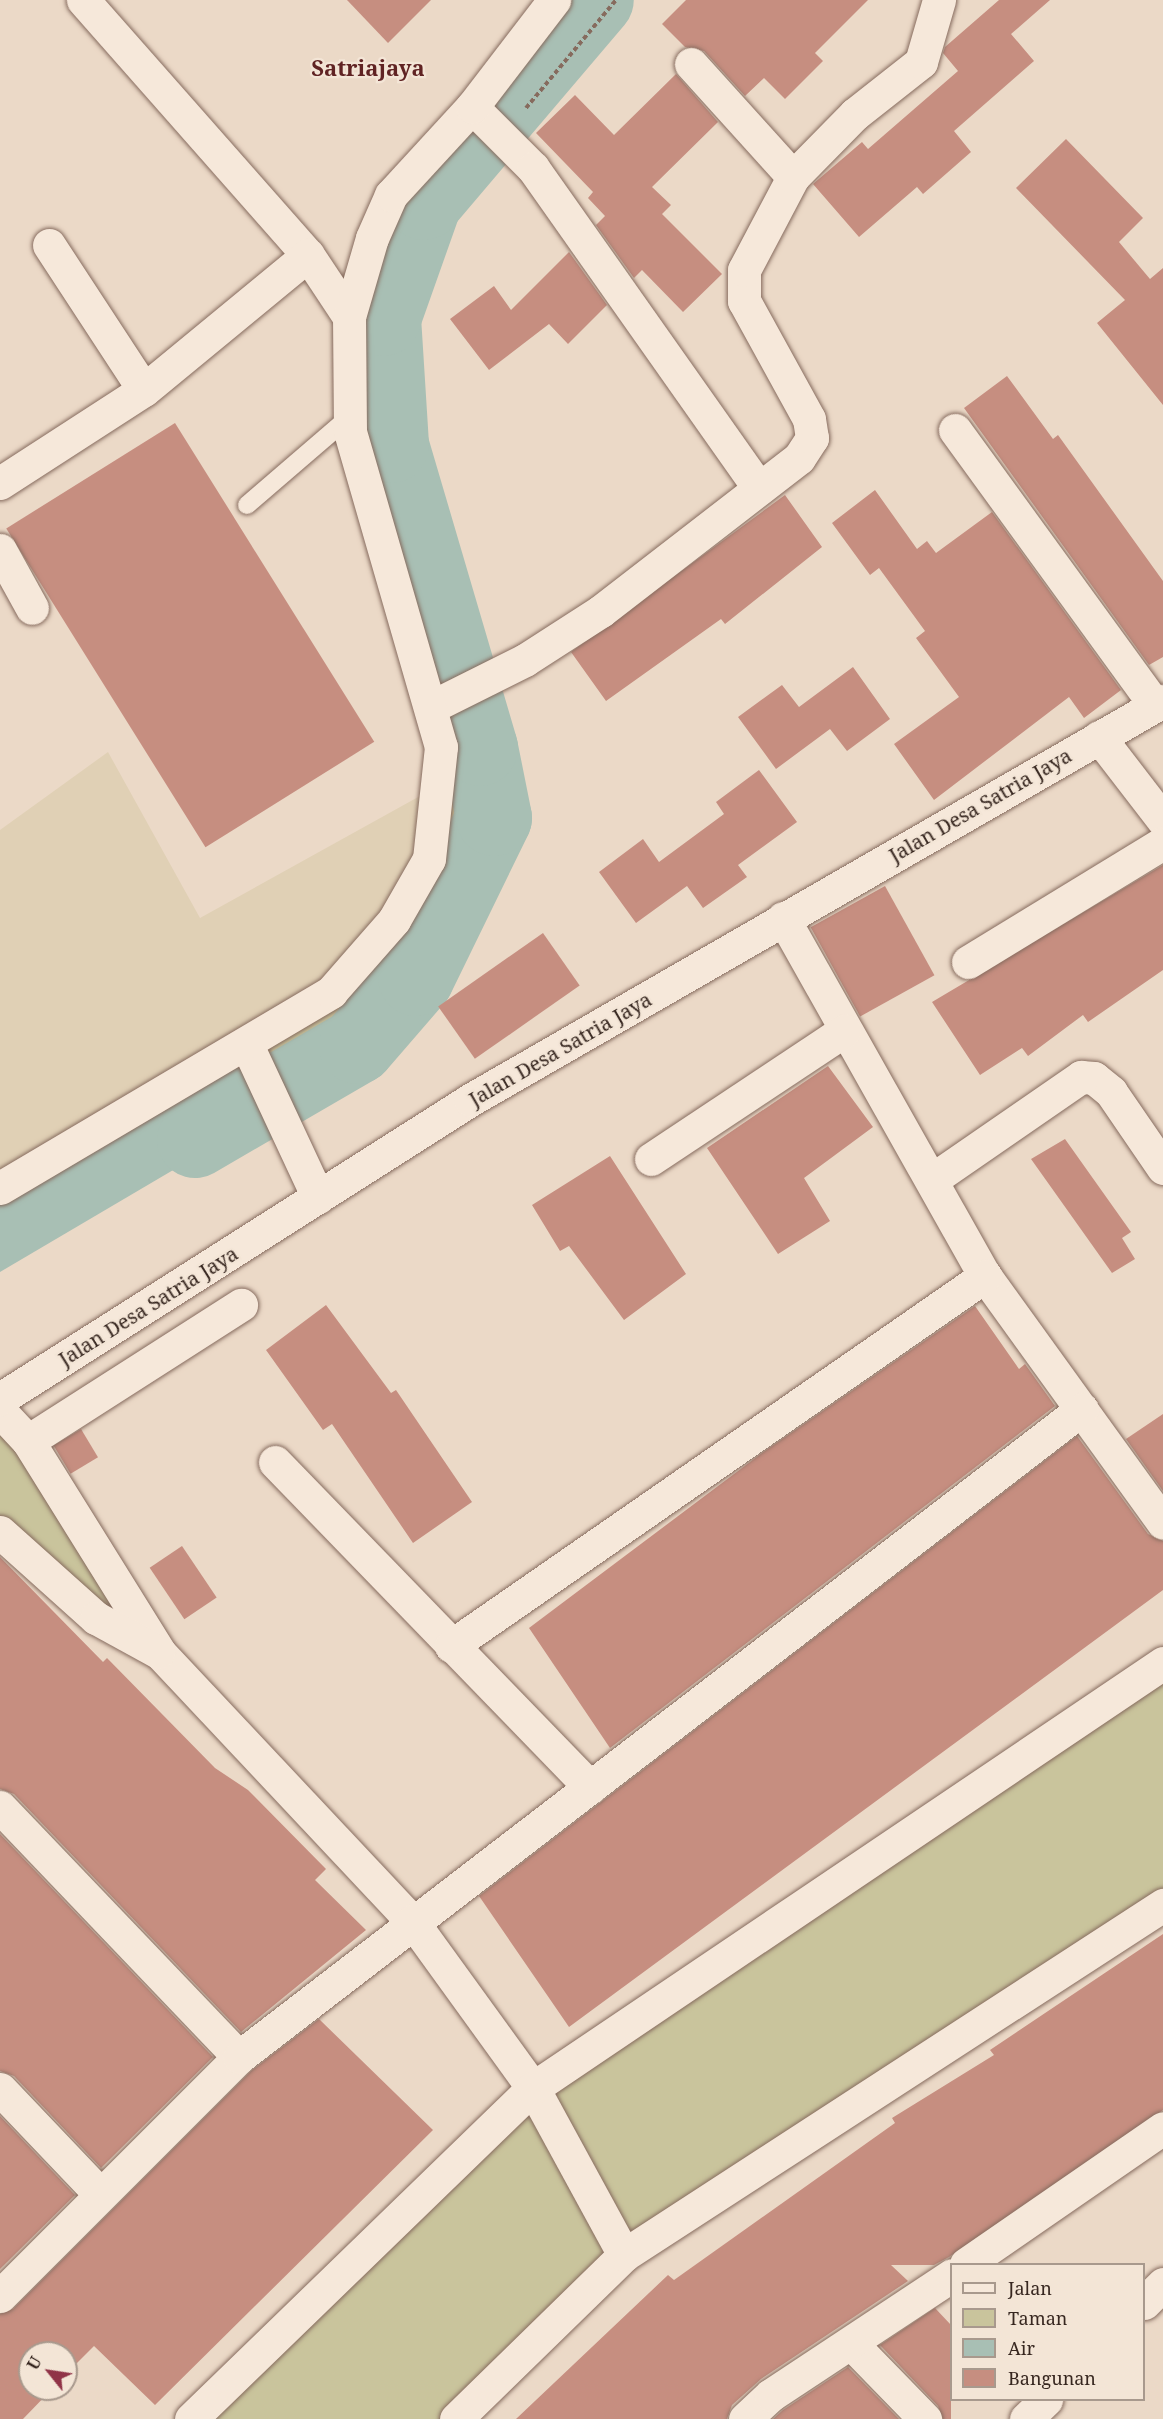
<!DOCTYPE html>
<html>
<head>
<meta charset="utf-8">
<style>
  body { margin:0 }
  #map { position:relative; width:1163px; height:2419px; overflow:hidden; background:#ebd9c7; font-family:"Noto Serif",serif }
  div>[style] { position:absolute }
  .farmland>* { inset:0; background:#e0d0b5 }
  .green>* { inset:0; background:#c9c49c }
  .water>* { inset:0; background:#a8bfb4 }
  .river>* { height:76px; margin:-38px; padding:0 38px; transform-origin:38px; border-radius:38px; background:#a8bfb4 }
  .building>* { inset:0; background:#c68e80; transform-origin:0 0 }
  .path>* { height:4px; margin-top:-2px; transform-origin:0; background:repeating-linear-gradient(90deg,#866b5e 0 4.5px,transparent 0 7.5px) }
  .roads { filter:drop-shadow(0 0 2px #866b5e) drop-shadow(0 0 2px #866b5e) }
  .lane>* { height:18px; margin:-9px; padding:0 9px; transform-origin:9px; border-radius:9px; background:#f6e8da }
  .street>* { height:33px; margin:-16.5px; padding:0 16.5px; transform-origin:16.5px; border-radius:16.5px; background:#f6e8da }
  .secondary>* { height:33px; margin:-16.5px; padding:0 16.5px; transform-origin:16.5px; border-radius:16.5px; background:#f6e8da }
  span { translate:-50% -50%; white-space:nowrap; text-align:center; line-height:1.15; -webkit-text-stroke:4.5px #f3e5d6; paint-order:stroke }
  .street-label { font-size:20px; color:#372720 }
  .quarter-label { font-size:22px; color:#602323; font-weight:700 }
  .legend { position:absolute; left:950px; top:2263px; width:195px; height:138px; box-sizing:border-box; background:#f3e5d6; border:2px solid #a8998d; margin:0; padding:8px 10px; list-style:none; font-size:18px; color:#372720 }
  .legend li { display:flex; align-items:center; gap:12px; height:30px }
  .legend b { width:30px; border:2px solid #a8998d }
  .north { position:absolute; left:18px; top:2341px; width:60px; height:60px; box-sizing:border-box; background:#f3e5d6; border:2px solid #a8998d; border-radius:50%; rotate:300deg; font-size:16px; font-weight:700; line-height:24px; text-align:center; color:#372720 }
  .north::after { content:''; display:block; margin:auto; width:21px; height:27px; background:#903347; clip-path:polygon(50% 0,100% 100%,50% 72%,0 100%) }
</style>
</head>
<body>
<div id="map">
  <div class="farmland">
    <div style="clip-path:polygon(108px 752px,200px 918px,438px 786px,429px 859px,331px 992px,0 1188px,0 830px)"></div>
  </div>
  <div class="green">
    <div style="clip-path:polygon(554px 0,596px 0,424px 202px,383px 318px,391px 445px,480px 748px,494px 818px,416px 978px,357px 1046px,272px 1095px,247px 1045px,394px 920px,438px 786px,348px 418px,372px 238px)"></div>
    <div style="clip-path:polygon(0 1412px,160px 1653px,0 1532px)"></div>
    <div style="clip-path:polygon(1163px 1663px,1163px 1905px,624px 2255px,456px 2419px,191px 2419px,533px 2088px)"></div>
  </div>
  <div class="water">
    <div style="clip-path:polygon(247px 1045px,275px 1110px,0 1272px,0 1188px)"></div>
  </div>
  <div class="river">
    <div style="left:195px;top:1140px;width:187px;rotate:-30.1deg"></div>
    <div style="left:357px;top:1046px;width:90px;rotate:-49.1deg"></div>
    <div style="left:416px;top:978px;width:178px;rotate:-64deg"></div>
    <div style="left:494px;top:818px;width:71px;rotate:-101.3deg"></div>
    <div style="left:480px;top:748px;width:316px;rotate:-106.4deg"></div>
    <div style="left:391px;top:445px;width:127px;rotate:-93.6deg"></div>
    <div style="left:383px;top:318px;width:123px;rotate:-70.5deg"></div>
    <div style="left:424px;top:202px;width:265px;rotate:-49.6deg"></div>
  </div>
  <div class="building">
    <div style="clip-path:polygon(347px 0,431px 0,388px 43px)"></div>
    <div style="clip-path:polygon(686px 0,868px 0,815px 53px,823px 61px,785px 99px,764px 78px,745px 96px,704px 51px,685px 47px,662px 24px)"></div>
    <div style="clip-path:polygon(999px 0,1050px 0,1011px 34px,1034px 61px,954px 131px,971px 152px,923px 194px,917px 187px,859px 237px,813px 184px,862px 142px,868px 149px,958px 71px,943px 53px,945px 47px)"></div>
    <div style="clip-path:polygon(676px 74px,718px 122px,652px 187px,671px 205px,662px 214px,722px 274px,683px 312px,642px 270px,634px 278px,596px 225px,605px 216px,588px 198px,593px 192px,536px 133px,575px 95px,614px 135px)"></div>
    <div style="clip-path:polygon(1066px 139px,1143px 218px,1119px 242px,1150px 279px,1163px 268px,1163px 405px,1097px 323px,1125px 300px,1016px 188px)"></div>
    <div style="clip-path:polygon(569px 252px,607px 305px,568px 344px,549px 324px,489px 370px,450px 319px,494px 286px,511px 310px)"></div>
    <div style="clip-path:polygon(1007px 376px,1053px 439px,1058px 435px,1163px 581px,1163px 657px,1149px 665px,964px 408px)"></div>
    <div style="left:175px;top:423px;width:376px;height:199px;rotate:58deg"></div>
    <div style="clip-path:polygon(875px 490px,917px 549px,927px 541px,936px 553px,992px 512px,1121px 690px,1084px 718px,1069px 697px,934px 800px,894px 744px,959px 697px,916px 638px,925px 631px,879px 568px,870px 575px,832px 523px)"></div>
    <div style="clip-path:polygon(785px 495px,822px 547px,725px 624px,721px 619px,606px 701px,571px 652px)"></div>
    <div style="clip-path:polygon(853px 667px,890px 719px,847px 751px,830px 729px,776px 769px,738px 717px,782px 685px,799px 707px)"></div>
    <div style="clip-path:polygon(759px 770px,797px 822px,738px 865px,747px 877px,703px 908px,687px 886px,636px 923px,599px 872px,643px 839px,659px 862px,724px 814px,716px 802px)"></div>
    <div style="clip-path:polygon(1163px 865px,1163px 970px,1088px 1022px,1083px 1015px,1028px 1056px,1022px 1048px,980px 1075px,932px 1002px)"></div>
    <div style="left:885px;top:886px;width:102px;height:85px;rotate:61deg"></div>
    <div style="left:543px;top:933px;width:64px;height:128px;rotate:55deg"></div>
    <div style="clip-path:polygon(828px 1066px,873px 1127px,804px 1178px,830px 1221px,778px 1254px,707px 1148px)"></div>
    <div style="clip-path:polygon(1065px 1139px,1131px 1232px,1122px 1238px,1135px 1259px,1112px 1273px,1031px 1159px)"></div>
    <div style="clip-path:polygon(610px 1156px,686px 1274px,624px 1320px,569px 1246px,560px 1251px,532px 1205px)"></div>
    <div style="clip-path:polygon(326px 1305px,391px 1393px,396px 1390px,472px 1502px,413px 1543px,332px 1424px,323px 1430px,266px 1350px)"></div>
    <div style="clip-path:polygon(975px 1306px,1019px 1369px,1025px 1364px,1055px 1406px,610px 1748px,529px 1628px,762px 1453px)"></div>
    <div style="clip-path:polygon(1163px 1414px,1163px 1491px,1126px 1439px)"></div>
    <div style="left:81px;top:1429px;width:33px;height:32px;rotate:59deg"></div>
    <div style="clip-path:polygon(1077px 1436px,1148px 1534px,1163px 1541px,1163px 1590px,569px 2027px,479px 1896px)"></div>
    <div style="left:182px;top:1546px;width:62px;height:39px;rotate:56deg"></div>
    <div style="clip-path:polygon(0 1557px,103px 1662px,107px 1658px,215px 1768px,248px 1790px,326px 1869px,315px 1880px,366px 1930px,241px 2032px,14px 1794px,0 1789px)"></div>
    <div style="clip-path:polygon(0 1834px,213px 2057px,101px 2168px,14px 2076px,0 2071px)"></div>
    <div style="clip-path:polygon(1163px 1934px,1163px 2110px,949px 2257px,934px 2265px,891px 2265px,908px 2281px,761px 2379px,732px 2405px,727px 2419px,516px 2419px,668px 2275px,674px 2280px,895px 2123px,892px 2118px,994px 2055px,990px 2050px)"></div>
    <div style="clip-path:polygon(319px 2019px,433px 2130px,155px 2405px,94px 2346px,66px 2374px,66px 2353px,30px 2353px,30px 2389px,52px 2389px,23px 2419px,0 2419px,0 2314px,13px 2309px,251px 2071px)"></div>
    <div style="clip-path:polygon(0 2116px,75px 2195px,0 2269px)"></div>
    <div style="clip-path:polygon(935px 2308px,951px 2325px,951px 2419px,943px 2419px,938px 2406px,880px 2345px)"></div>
    <div style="clip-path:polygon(848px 2367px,899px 2419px,773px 2419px,783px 2410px)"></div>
  </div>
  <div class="path">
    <div style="left:526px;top:108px;width:141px;rotate:-50.2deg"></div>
  </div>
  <div class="roads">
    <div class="lane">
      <div style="left:247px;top:505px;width:133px;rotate:-40.7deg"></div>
    </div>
    <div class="street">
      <div style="left:83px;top:0;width:340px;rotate:48.6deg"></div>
      <div style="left:308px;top:255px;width:74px;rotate:56.5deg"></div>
      <div style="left:691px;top:64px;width:152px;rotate:47.9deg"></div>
      <div style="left:472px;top:107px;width:86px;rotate:45deg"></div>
      <div style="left:533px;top:168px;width:392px;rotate:54.8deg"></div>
      <div style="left:49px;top:245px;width:173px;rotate:56.8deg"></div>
      <div style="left:955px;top:430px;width:340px;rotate:54deg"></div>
      <div style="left:0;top:483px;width:171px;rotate:-32.9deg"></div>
      <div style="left:144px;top:390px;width:212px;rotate:-39.5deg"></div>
      <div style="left:0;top:550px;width:66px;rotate:61.1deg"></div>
      <div style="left:433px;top:706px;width:103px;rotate:-26.6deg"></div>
      <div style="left:525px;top:660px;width:90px;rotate:-32.8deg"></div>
      <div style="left:601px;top:611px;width:250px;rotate:-37.7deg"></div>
      <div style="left:799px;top:458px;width:24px;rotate:-57deg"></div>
      <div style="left:812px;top:438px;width:19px;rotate:-99deg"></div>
      <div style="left:809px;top:419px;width:135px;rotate:-118.8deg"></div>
      <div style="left:744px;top:301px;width:31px;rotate:-90deg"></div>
      <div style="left:744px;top:270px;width:105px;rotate:-62.2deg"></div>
      <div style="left:793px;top:177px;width:88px;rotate:-45.5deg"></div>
      <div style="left:855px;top:114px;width:84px;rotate:-38.2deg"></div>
      <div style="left:921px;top:62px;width:65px;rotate:-73.8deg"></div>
      <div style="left:1099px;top:737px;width:105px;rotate:52.4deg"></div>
      <div style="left:783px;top:918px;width:411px;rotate:60.6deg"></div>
      <div style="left:985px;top:1276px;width:304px;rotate:54.2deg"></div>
      <div style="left:968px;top:962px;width:228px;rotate:-31.4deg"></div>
      <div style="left:247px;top:1045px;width:168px;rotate:65deg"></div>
      <div style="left:651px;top:1159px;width:232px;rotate:-33.6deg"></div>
      <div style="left:933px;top:1179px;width:180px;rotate:-34.6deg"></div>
      <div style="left:1081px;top:1077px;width:13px;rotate:4deg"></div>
      <div style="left:1094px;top:1078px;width:22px;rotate:39deg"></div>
      <div style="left:1111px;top:1092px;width:92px;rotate:55.6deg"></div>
      <div style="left:0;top:1188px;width:385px;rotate:-30.6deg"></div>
      <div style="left:331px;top:992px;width:96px;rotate:-48.8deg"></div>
      <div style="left:394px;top:920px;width:70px;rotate:-60.2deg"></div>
      <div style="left:429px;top:859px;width:113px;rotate:-83.9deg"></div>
      <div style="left:441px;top:747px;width:329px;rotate:-106.1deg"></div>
      <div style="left:350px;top:431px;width:114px;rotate:-90.5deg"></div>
      <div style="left:349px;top:317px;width:82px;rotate:-73.8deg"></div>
      <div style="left:372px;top:238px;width:47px;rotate:-66.2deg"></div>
      <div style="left:391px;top:195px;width:120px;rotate:-47.4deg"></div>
      <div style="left:472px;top:107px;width:135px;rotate:-52.5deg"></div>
      <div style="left:0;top:1411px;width:41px;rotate:47deg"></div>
      <div style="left:28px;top:1441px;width:250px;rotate:58.1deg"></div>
      <div style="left:160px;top:1653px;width:368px;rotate:46.8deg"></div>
      <div style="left:412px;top:1921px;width:206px;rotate:54.1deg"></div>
      <div style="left:533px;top:2088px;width:190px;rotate:61.4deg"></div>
      <div style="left:28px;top:1441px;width:253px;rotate:-32.6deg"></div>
      <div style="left:275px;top:1462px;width:453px;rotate:45.9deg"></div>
      <div style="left:0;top:1532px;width:129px;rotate:41.9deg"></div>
      <div style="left:96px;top:1618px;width:71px;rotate:28.7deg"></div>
      <div style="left:451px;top:1646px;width:650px;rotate:-34.72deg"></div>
      <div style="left:0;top:1807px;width:346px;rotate:46.3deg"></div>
      <div style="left:0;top:2089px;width:142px;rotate:46.4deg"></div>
      <div style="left:966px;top:2264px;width:239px;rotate:-34.6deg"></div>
      <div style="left:0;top:2296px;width:338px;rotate:-45deg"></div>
      <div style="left:239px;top:2057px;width:1063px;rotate:-37.55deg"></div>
      <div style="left:1144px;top:2303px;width:27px;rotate:-45deg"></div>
      <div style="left:852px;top:2344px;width:105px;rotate:45.8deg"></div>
      <div style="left:191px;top:2419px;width:476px;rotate:-44.1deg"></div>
      <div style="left:533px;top:2088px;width:760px;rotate:-34deg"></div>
      <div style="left:456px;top:2419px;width:235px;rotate:-44.3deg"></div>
      <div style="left:624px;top:2255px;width:643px;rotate:-33deg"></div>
      <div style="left:745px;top:2419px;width:35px;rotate:-43deg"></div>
      <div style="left:771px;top:2395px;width:217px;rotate:-33.5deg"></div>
      <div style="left:1026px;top:2419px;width:28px;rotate:-44deg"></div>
    </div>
    <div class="secondary">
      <div style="left:0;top:1399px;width:557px;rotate:-32.46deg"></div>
      <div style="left:470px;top:1100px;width:800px;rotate:-29.93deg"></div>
    </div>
  </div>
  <div class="street-label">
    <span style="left:980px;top:805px;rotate:-30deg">Jalan Desa Satria Jaya</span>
    <span style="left:560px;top:1049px;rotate:-30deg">Jalan Desa Satria Jaya</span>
    <span style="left:148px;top:1306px;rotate:-32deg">Jalan Desa Satria Jaya</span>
  </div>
  <div class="quarter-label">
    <span style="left:368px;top:68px">Satriajaya</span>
  </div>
  <ul class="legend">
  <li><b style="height:8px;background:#f6e8da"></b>Jalan</li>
  <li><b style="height:16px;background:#c9c49c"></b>Taman</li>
  <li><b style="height:16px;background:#a8bfb4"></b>Air</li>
  <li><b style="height:16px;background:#c68e80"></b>Bangunan</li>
  </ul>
  <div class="north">U</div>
</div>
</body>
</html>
